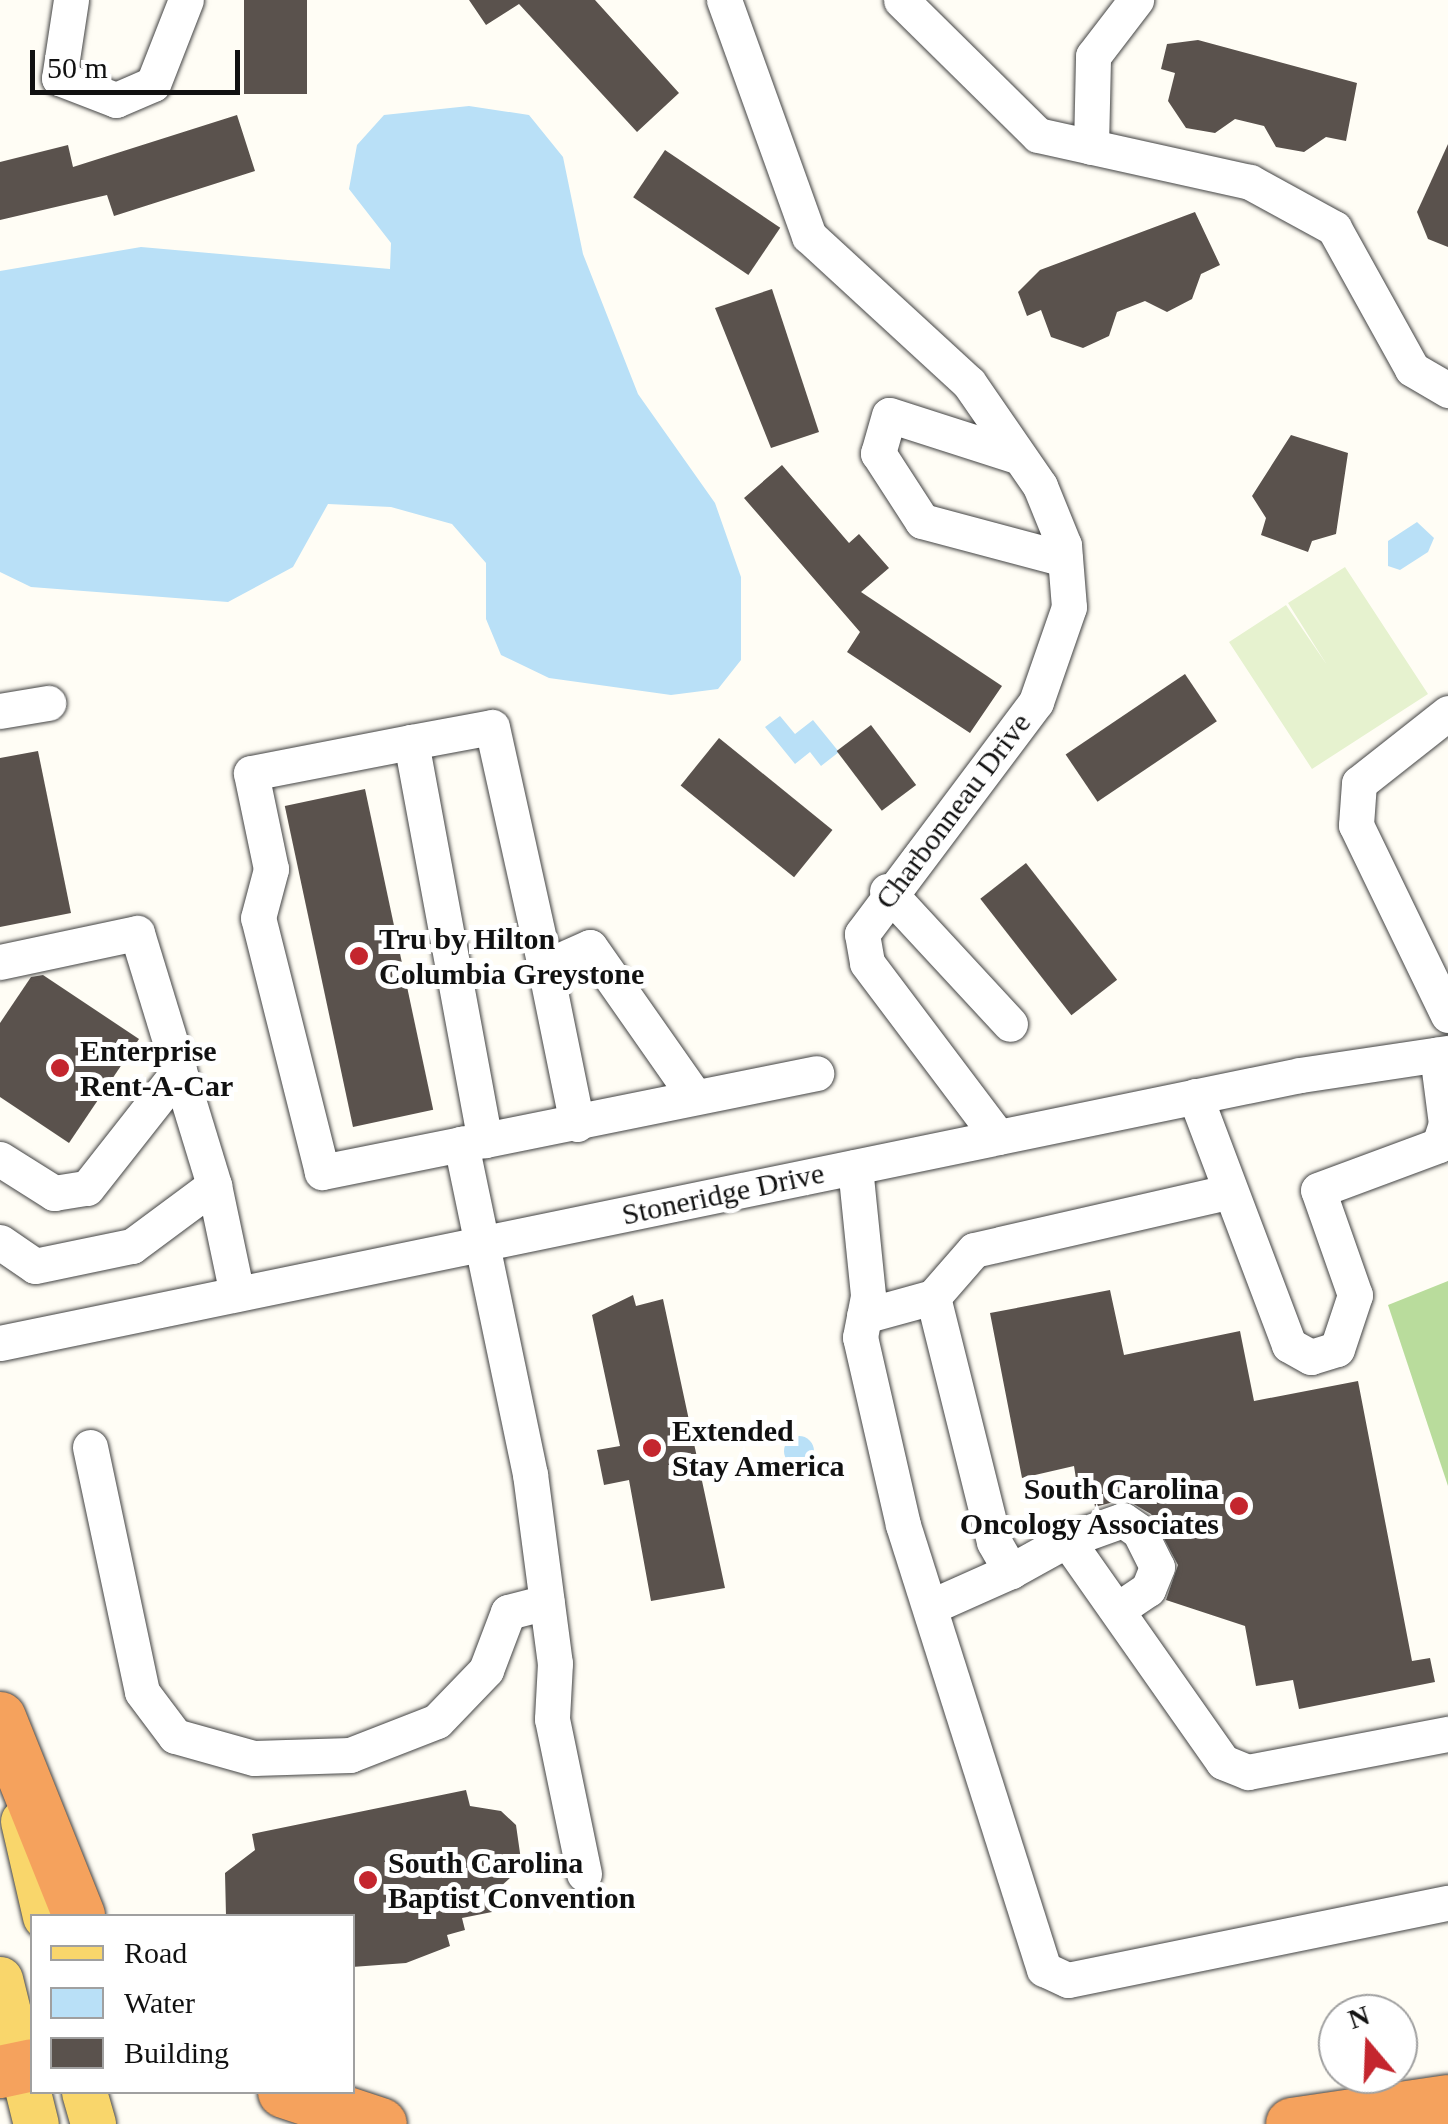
<!DOCTYPE html>
<html>
<head>
<meta charset="utf-8">
<style>
  body { margin:0 }
  #map { position:relative; width:1448px; height:2124px; overflow:hidden; background:#fffdf5; font-family:"Times New Roman",serif }
  div>[style] { position:absolute }
  .forest>* { inset:0; background:#b9dc9c }
  .pitch>* { inset:0; background:#e6f2cf }
  .water>* { inset:0; background:#b9e0f7 }
  .round { border-radius:50% }
  .building>* { inset:0; background:#5a524d; transform-origin:0 0 }
  .roads { filter:drop-shadow(0 0 2px #444) drop-shadow(0 0 2px #444) }
  .minor>* { height:35px; margin:-17.5px; padding:0 17.5px; transform-origin:17.5px; border-radius:17.5px; background:#fff }
  .major>* { height:45px; margin:-22.5px; padding:0 22.5px; transform-origin:22.5px; border-radius:22.5px; background:#f9d66b }
  .highway>* { height:52px; margin:-26px; padding:0 26px; transform-origin:26px; border-radius:26px; background:#f5a25d }
  .dots>* { width:28px; height:28px; translate:-50% -50%; box-sizing:border-box; border:5px solid #fff; border-radius:50% }
  span { translate:-50% -50%; white-space:nowrap; text-align:center; line-height:1.15; -webkit-text-stroke:10px #fff; paint-order:stroke }
  .street-label { font-size:30px; color:#111 }
  .poi-label { font-size:30px; color:#111; font-weight:700 }
  .left { translate:0 -50%; text-align:left }
  .right { translate:-100% -50%; text-align:right }
  .legend { position:absolute; left:30px; top:1914px; width:325px; height:180px; box-sizing:border-box; background:#fff; border:2px solid #a0a0a0; margin:0; padding:12px 18px; list-style:none; font-size:30px; color:#111 }
  .legend li { display:flex; align-items:center; gap:20px; height:50px }
  .legend b { width:50px; border:2px solid #a0a0a0 }
  .north { position:absolute; left:1318px; top:1994px; width:100px; height:100px; box-sizing:border-box; background:#fff; border:2px solid #a0a0a0; border-radius:50%; rotate:341deg; font-size:28px; font-weight:700; line-height:40px; text-align:center; color:#111 }
  .north::after { content:''; display:block; margin:auto; width:35px; height:45px; background:#c4262e; clip-path:polygon(50% 0,100% 100%,50% 72%,0 100%) }
  .scale { position:absolute; left:30px; top:50px; width:210px; height:45px; box-sizing:border-box; border:5px solid #111; border-top:0; padding-left:12px; font-size:30px; line-height:35px; white-space:nowrap; color:#111; -webkit-text-stroke:8px #fff; paint-order:stroke }
</style>
</head>
<body>
<div id="map">
  <div class="forest">
    <div style="clip-path:polygon(1448px 1281px,1448px 1486px,1388px 1305px)"></div>
  </div>
  <div class="pitch">
    <div style="clip-path:polygon(1345px 567px,1428px 694px,1312px 769px,1229px 642px,1286px 605px,1327px 665px,1288px 603px)"></div>
  </div>
  <div class="water">
    <div style="clip-path:polygon(469px 106px,529px 115px,563px 157px,583px 254px,638px 394px,715px 503px,741px 577px,741px 660px,718px 689px,671px 695px,549px 678px,501px 655px,486px 619px,486px 563px,452px 524px,391px 507px,328px 504px,293px 567px,228px 602px,31px 587px,0 572px,0 271px,141px 247px,390px 269px,391px 243px,349px 189px,357px 145px,384px 115px)"></div>
    <div style="clip-path:polygon(1417px 522px,1434px 538px,1428px 552px,1400px 570px,1388px 566px,1388px 541px)"></div>
    <div style="clip-path:polygon(780px 716px,795px 734px,813px 720px,839px 752px,821px 766px,810px 752px,795px 764px,765px 727px)"></div>
    <div class="round" style="left:784px;top:1436px;width:30px;height:30px"></div>
  </div>
  <div class="building">
    <div style="left:244px;top:0;width:63px;height:94px"></div>
    <div style="clip-path:polygon(469px 0,595px 0,679px 93px,637px 132px,519px 4px,486px 25px)"></div>
    <div style="clip-path:polygon(1198px 40px,1357px 83px,1346px 141px,1326px 137px,1304px 152px,1276px 147px,1264px 126px,1235px 119px,1215px 133px,1186px 128px,1168px 101px,1175px 73px,1161px 69px,1167px 44px)"></div>
    <div style="clip-path:polygon(237px 115px,255px 171px,114px 216px,107px 195px,0 220px,0 162px,68px 145px,73px 167px)"></div>
    <div style="clip-path:polygon(1448px 144px,1448px 247px,1428px 239px,1417px 212px)"></div>
    <div style="left:665px;top:150px;width:139px;height:57px;rotate:34deg"></div>
    <div style="clip-path:polygon(1195px 212px,1220px 265px,1201px 274px,1192px 299px,1167px 312px,1145px 301px,1117px 312px,1109px 336px,1083px 348px,1051px 337px,1041px 310px,1027px 316px,1018px 292px,1040px 270px)"></div>
    <div style="clip-path:polygon(772px 289px,819px 432px,771px 448px,715px 308px)"></div>
    <div style="clip-path:polygon(1291px 435px,1348px 453px,1336px 534px,1312px 541px,1308px 552px,1261px 535px,1266px 518px,1252px 496px)"></div>
    <div style="clip-path:polygon(782px 465px,849px 543px,859px 534px,889px 568px,861px 592px,1002px 686px,970px 733px,847px 652px,860px 632px,744px 498px)"></div>
    <div style="left:1185px;top:674px;width:57px;height:144px;rotate:56deg"></div>
    <div style="left:871px;top:725px;width:75px;height:43px;rotate:53deg"></div>
    <div style="left:719px;top:738px;width:146px;height:61px;rotate:39deg"></div>
    <div style="clip-path:polygon(38px 751px,71px 913px,0 927px,0 758px)"></div>
    <div style="left:365px;top:789px;width:328px;height:82px;rotate:78deg"></div>
    <div style="left:1026px;top:863px;width:148px;height:58px;rotate:52deg"></div>
    <div style="clip-path:polygon(43px 975px,139px 1039px,69px 1143px,0 1097px,0 1023px,31px 977px)"></div>
    <div style="clip-path:polygon(1110px 1290px,1124px 1355px,1240px 1331px,1254px 1401px,1358px 1381px,1412px 1661px,1430px 1658px,1435px 1682px,1299px 1709px,1293px 1680px,1256px 1686px,1245px 1626px,1166px 1600px,1178px 1565px,1151px 1514px,1125px 1499px,1095px 1507px,1090px 1476px,1076px 1479px,1074px 1466px,1022px 1478px,990px 1313px)"></div>
    <div style="clip-path:polygon(633px 1295px,636px 1306px,663px 1299px,725px 1588px,651px 1601px,629px 1480px,604px 1485px,597px 1450px,620px 1446px,592px 1315px)"></div>
    <div style="clip-path:polygon(466px 1790px,470px 1806px,501px 1811px,516px 1825px,522px 1867px,488px 1898px,492px 1912px,462px 1918px,465px 1930px,447px 1935px,450px 1946px,406px 1963px,352px 1967px,352px 1916px,226px 1916px,225px 1873px,255px 1850px,252px 1834px)"></div>
  </div>
  <div class="roads">
    <div class="minor">
      <div style="left:71px;top:0;width:79px;rotate:98.7deg"></div>
      <div style="left:59px;top:78px;width:61px;rotate:21.1deg"></div>
      <div style="left:116px;top:100px;width:40px;rotate:-23.4deg"></div>
      <div style="left:153px;top:84px;width:90px;rotate:-68.6deg"></div>
      <div style="left:724px;top:0;width:251px;rotate:70.2deg"></div>
      <div style="left:809px;top:236px;width:217px;rotate:42.6deg"></div>
      <div style="left:969px;top:383px;width:125px;rotate:55.4deg"></div>
      <div style="left:1040px;top:486px;width:64px;rotate:67.9deg"></div>
      <div style="left:1064px;top:545px;width:62px;rotate:85.4deg"></div>
      <div style="left:1069px;top:607px;width:101px;rotate:109.2deg"></div>
      <div style="left:1036px;top:702px;width:290px;rotate:126.9deg"></div>
      <div style="left:862px;top:934px;width:29px;rotate:80deg"></div>
      <div style="left:867px;top:963px;width:218px;rotate:53deg"></div>
      <div style="left:901px;top:0;width:192px;rotate:44.6deg"></div>
      <div style="left:1038px;top:135px;width:217px;rotate:12.5deg"></div>
      <div style="left:1250px;top:182px;width:96px;rotate:28.7deg"></div>
      <div style="left:1334px;top:228px;width:161px;rotate:61deg"></div>
      <div style="left:1412px;top:369px;width:42px;rotate:30.3deg"></div>
      <div style="left:1091px;top:147px;width:91px;rotate:-88.7deg"></div>
      <div style="left:1093px;top:56px;width:71px;rotate:-52.5deg"></div>
      <div style="left:1017px;top:456px;width:134px;rotate:-162.2deg"></div>
      <div style="left:889px;top:415px;width:40px;rotate:106deg"></div>
      <div style="left:878px;top:453px;width:81px;rotate:57.1deg"></div>
      <div style="left:922px;top:521px;width:148px;rotate:14.9deg"></div>
      <div style="left:0;top:711px;width:49px;rotate:-9.5deg"></div>
      <div style="left:1448px;top:713px;width:113px;rotate:141.8deg"></div>
      <div style="left:1359px;top:783px;width:42px;rotate:94.1deg"></div>
      <div style="left:1356px;top:825px;width:211px;rotate:64.2deg"></div>
      <div style="left:411px;top:742px;width:82px;rotate:-10.5deg"></div>
      <div style="left:492px;top:727px;width:246px;rotate:77.5deg"></div>
      <div style="left:887px;top:891px;width:181px;rotate:47.2deg"></div>
      <div style="left:0;top:962px;width:140px;rotate:-12deg"></div>
      <div style="left:137px;top:933px;width:264px;rotate:73deg"></div>
      <div style="left:1195px;top:1096px;width:266px;rotate:69.3deg"></div>
      <div style="left:1289px;top:1345px;width:25px;rotate:29deg"></div>
      <div style="left:1311px;top:1357px;width:27px;rotate:-17deg"></div>
      <div style="left:1337px;top:1349px;width:57px;rotate:-71.6deg"></div>
      <div style="left:1355px;top:1295px;width:111px;rotate:-109.4deg"></div>
      <div style="left:1318px;top:1190px;width:129px;rotate:-20.4deg"></div>
      <div style="left:1439px;top:1145px;width:22px;rotate:-72deg"></div>
      <div style="left:1446px;top:1124px;width:70px;rotate:-97.4deg"></div>
      <div style="left:577px;top:1124px;width:160px;rotate:-101.5deg"></div>
      <div style="left:545px;top:967px;width:49px;rotate:-24deg"></div>
      <div style="left:590px;top:947px;width:183px;rotate:55deg"></div>
      <div style="left:485px;top:1140px;width:338px;rotate:-11.4deg"></div>
      <div style="left:461px;top:1144px;width:142px;rotate:168.6deg"></div>
      <div style="left:322px;top:1172px;width:262px;rotate:-104.1deg"></div>
      <div style="left:258px;top:918px;width:51px;rotate:-75.1deg"></div>
      <div style="left:271px;top:869px;width:98px;rotate:-101.8deg"></div>
      <div style="left:251px;top:773px;width:163px;rotate:-11deg"></div>
      <div style="left:411px;top:742px;width:405px;rotate:79.5deg"></div>
      <div style="left:485px;top:1140px;width:24px;rotate:171deg"></div>
      <div style="left:461px;top:1144px;width:337px;rotate:78.2deg"></div>
      <div style="left:530px;top:1474px;width:191px;rotate:82.5deg"></div>
      <div style="left:555px;top:1663px;width:56px;rotate:93.1deg"></div>
      <div style="left:552px;top:1719px;width:158px;rotate:78.3deg"></div>
      <div style="left:0;top:1159px;width:64px;rotate:32.2deg"></div>
      <div style="left:54px;top:1193px;width:33px;rotate:-9deg"></div>
      <div style="left:87px;top:1188px;width:149px;rotate:-51.8deg"></div>
      <div style="left:855px;top:1167px;width:130px;rotate:84.2deg"></div>
      <div style="left:868px;top:1296px;width:42px;rotate:101deg"></div>
      <div style="left:860px;top:1337px;width:193px;rotate:77.1deg"></div>
      <div style="left:903px;top:1525px;width:466px;rotate:72.4deg"></div>
      <div style="left:1044px;top:1969px;width:26px;rotate:25deg"></div>
      <div style="left:1068px;top:1980px;width:388px;rotate:-11.5deg"></div>
      <div style="left:0;top:1242px;width:42px;rotate:34.4deg"></div>
      <div style="left:35px;top:1266px;width:99px;rotate:-11.7deg"></div>
      <div style="left:132px;top:1246px;width:102px;rotate:-36.6deg"></div>
      <div style="left:214px;top:1185px;width:111px;rotate:78.1deg"></div>
      <div style="left:933px;top:1297px;width:252px;rotate:76deg"></div>
      <div style="left:994px;top:1542px;width:34px;rotate:60deg"></div>
      <div style="left:1011px;top:1571px;width:64px;rotate:-29deg"></div>
      <div style="left:1067px;top:1540px;width:271px;rotate:54.9deg"></div>
      <div style="left:1223px;top:1762px;width:27px;rotate:22deg"></div>
      <div style="left:1248px;top:1772px;width:204px;rotate:-10.8deg"></div>
      <div style="left:864px;top:1316px;width:72px;rotate:-15.4deg"></div>
      <div style="left:933px;top:1297px;width:62px;rotate:-48.9deg"></div>
      <div style="left:974px;top:1250px;width:261px;rotate:-12.9deg"></div>
      <div style="left:0;top:1343px;width:1327px;rotate:-11.65deg"></div>
      <div style="left:1300px;top:1075px;width:150px;rotate:-8.5deg"></div>
      <div style="left:90px;top:1447px;width:250px;rotate:78deg"></div>
      <div style="left:142px;top:1692px;width:55px;rotate:53.1deg"></div>
      <div style="left:175px;top:1736px;width:82px;rotate:15.6deg"></div>
      <div style="left:254px;top:1758px;width:96px;rotate:-1.8deg"></div>
      <div style="left:350px;top:1755px;width:93px;rotate:-21.3deg"></div>
      <div style="left:437px;top:1721px;width:71px;rotate:-46.1deg"></div>
      <div style="left:486px;top:1670px;width:62px;rotate:-69.2deg"></div>
      <div style="left:508px;top:1612px;width:40px;rotate:-14.4deg"></div>
      <div style="left:1067px;top:1540px;width:59px;rotate:-19.7deg"></div>
      <div style="left:1123px;top:1520px;width:19px;rotate:35deg"></div>
      <div style="left:1139px;top:1531px;width:40px;rotate:63.4deg"></div>
      <div style="left:1157px;top:1567px;width:24px;rotate:112deg"></div>
      <div style="left:1148px;top:1589px;width:37px;rotate:146deg"></div>
      <div style="left:930px;top:1607px;width:89px;rotate:-24deg"></div>
    </div>
    <div class="major">
      <div style="left:23px;top:1821px;width:98px;rotate:77deg"></div>
      <div style="left:0;top:1979px;width:149px;rotate:76.1deg"></div>
      <div style="left:84px;top:2092px;width:33px;rotate:74deg"></div>
    </div>
    <div class="highway">
      <div style="left:0;top:1718px;width:213px;rotate:68.2deg"></div>
      <div style="left:0;top:2072px;width:33px;rotate:-12deg"></div>
      <div style="left:284px;top:2092px;width:102px;rotate:18.3deg"></div>
      <div style="left:1292px;top:2124px;width:158px;rotate:-8.4deg"></div>
    </div>
  </div>
  <div class="dots">
    <div style="left:359px;top:956px;background:#c4262e"></div>
    <div style="left:60px;top:1068px;background:#c4262e"></div>
    <div style="left:652px;top:1448px;background:#c4262e"></div>
    <div style="left:1239px;top:1506px;background:#c4262e"></div>
    <div style="left:368px;top:1880px;background:#c4262e"></div>
  </div>
  <div class="street-label">
    <span style="left:953px;top:811px;rotate:-53deg">Charbonneau Drive</span>
    <span style="left:723px;top:1194px;rotate:-12deg">Stoneridge Drive</span>
  </div>
  <div class="poi-label">
    <span class="left" style="left:379px;top:956px">Tru by Hilton<br>Columbia Greystone</span>
    <span class="left" style="left:80px;top:1068px">Enterprise<br>Rent-A-Car</span>
    <span class="left" style="left:672px;top:1448px">Extended<br>Stay America</span>
    <span class="right" style="left:1219px;top:1506px">South Carolina<br>Oncology Associates</span>
    <span class="left" style="left:388px;top:1880px">South Carolina<br>Baptist Convention</span>
  </div>
  <ul class="legend">
  <li><b style="height:12px;background:#f9d66b"></b>Road</li>
  <li><b style="height:28px;background:#b9e0f7"></b>Water</li>
  <li><b style="height:28px;background:#5a524d"></b>Building</li>
  </ul>
  <div class="north">N</div>
  <div class="scale">50 m</div>
</div>
</body>
</html>
